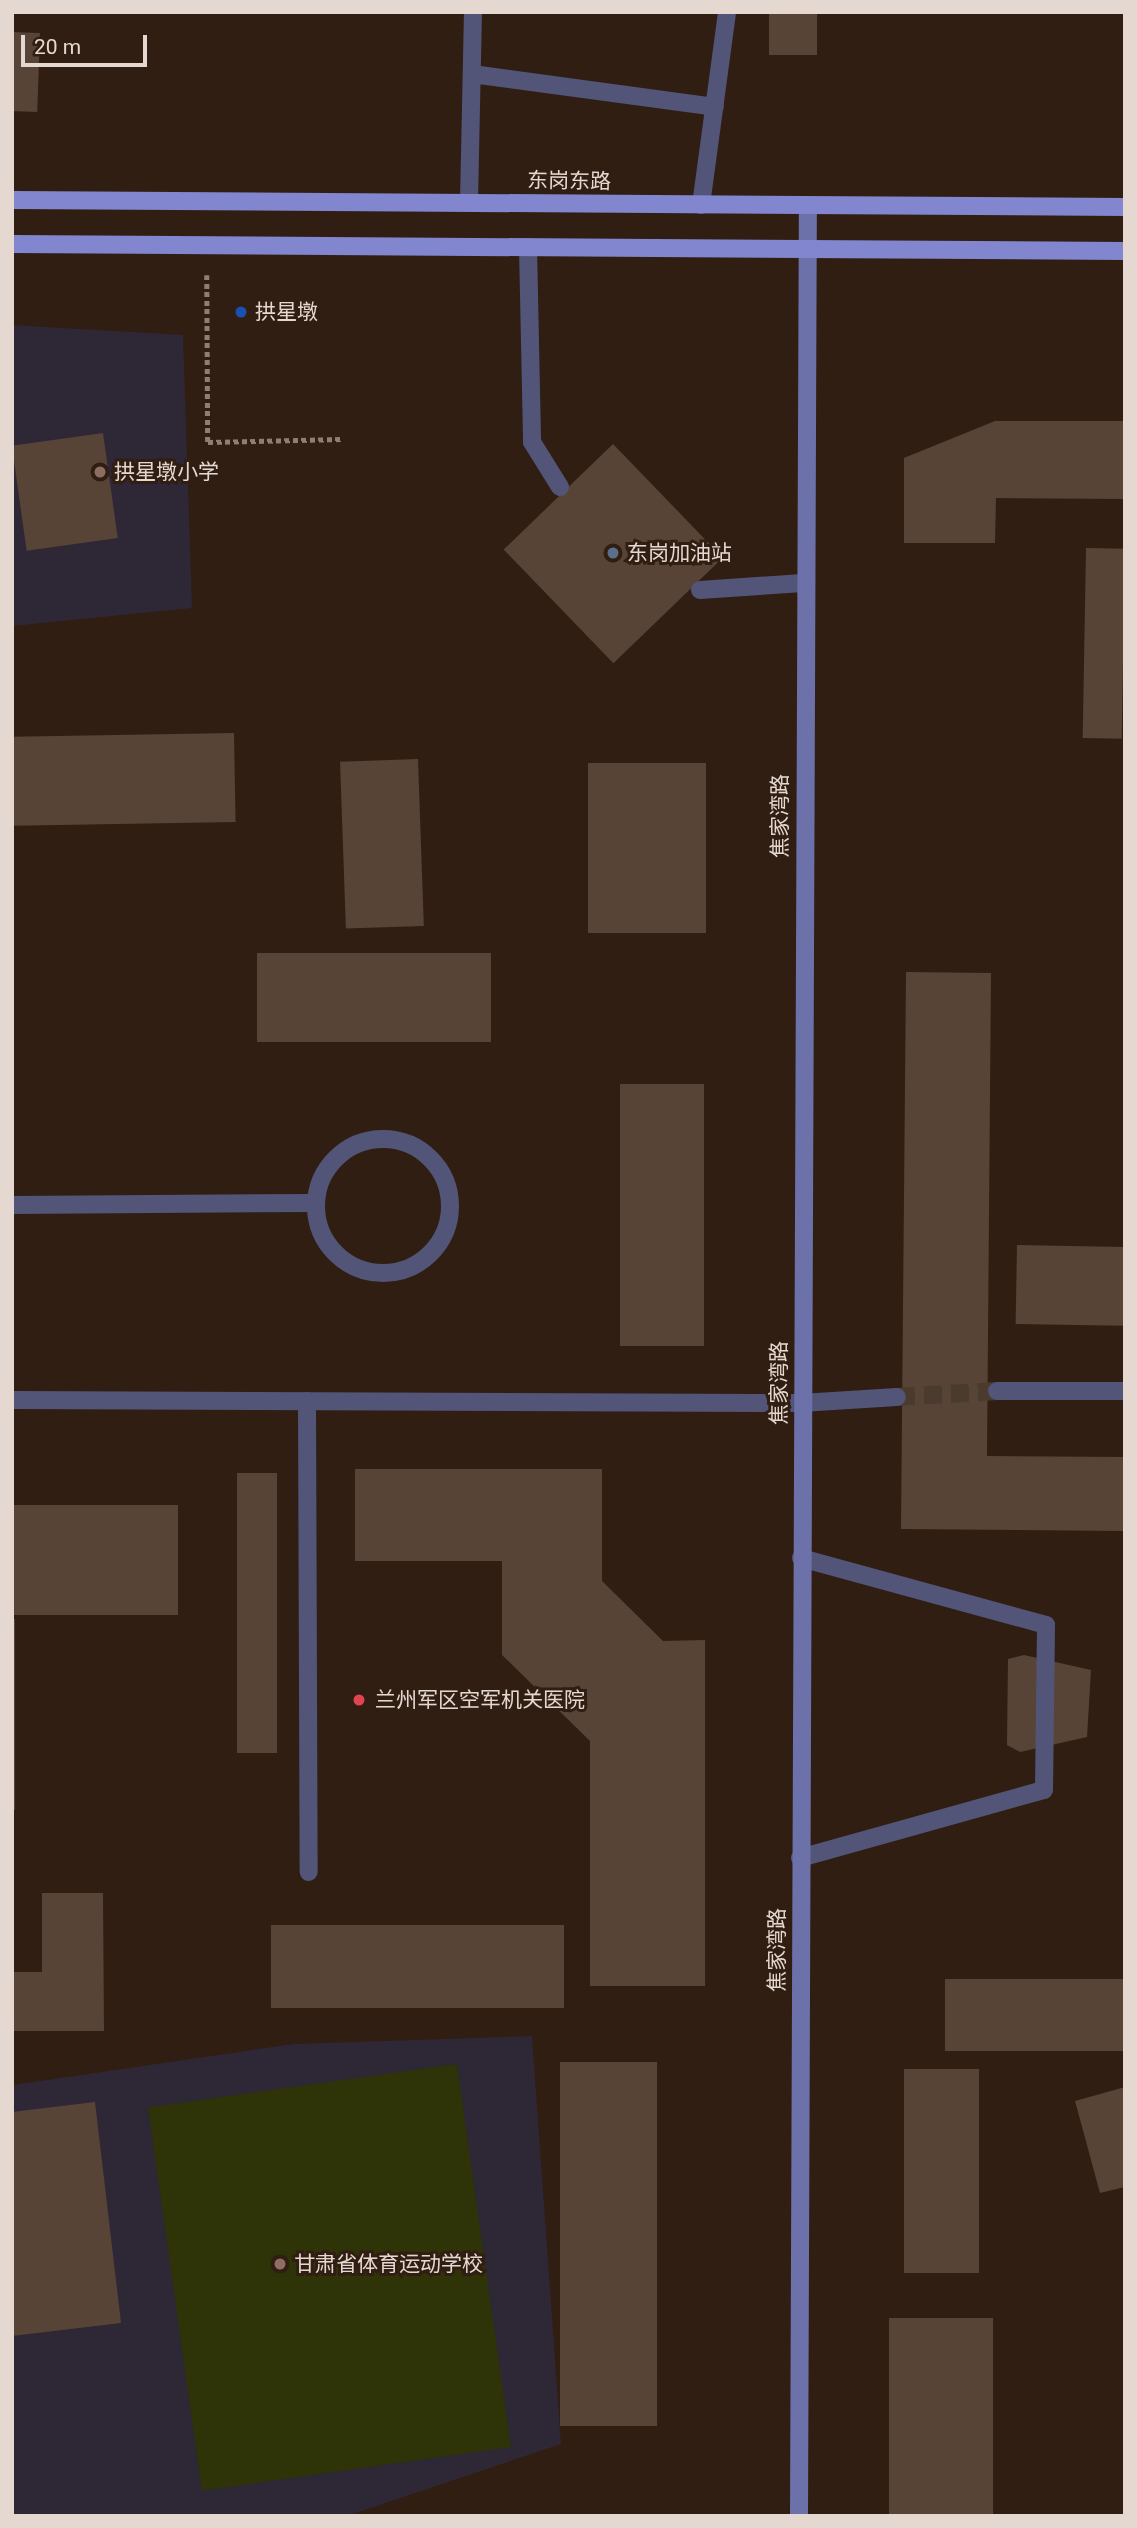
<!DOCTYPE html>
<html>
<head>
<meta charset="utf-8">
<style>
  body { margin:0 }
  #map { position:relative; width:1137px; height:2528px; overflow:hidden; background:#301e12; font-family:Roboto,"Noto Sans SC",sans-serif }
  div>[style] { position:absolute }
  .education>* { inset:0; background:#2e2736 }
  .green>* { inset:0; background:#2e3308; transform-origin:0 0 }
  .building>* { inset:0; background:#584436; transform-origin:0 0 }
  .street-tunnel>* { height:18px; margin-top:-9px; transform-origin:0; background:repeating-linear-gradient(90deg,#4b3a2e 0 18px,transparent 0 27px) }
  .path>* { height:4.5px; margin-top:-2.25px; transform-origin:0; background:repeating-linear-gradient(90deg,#8e7e74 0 5px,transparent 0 8.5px) }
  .lane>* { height:18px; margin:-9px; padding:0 9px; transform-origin:9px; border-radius:9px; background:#525578 }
  .lane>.ring { margin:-9px; padding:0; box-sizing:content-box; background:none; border:18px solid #525578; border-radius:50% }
  .street>* { height:18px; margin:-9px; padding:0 9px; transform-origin:9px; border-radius:9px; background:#525578 }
  .secondary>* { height:18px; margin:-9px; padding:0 9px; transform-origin:9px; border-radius:9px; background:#6d71a9 }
  .primary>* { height:18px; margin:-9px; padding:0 9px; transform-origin:9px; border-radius:9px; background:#8186cf }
  .dots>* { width:19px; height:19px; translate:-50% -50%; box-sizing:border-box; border:4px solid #301e12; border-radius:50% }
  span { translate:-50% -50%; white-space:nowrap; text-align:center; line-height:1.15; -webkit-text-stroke:6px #301e12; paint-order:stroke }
  .street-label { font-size:21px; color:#e5d8d0 }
  .poi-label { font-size:21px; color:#e5d8d0 }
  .left { translate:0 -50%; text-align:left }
  .frame { position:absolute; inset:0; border:14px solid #e5d8d0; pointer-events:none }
  .scale { position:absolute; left:21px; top:35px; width:126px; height:32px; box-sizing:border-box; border:4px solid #e5d8d0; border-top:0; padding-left:9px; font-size:21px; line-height:24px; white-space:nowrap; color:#e5d8d0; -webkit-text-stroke:5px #301e12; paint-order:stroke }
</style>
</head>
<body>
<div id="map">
  <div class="education">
    <div style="clip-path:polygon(12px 325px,183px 335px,192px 608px,12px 626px)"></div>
    <div style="clip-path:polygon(532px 2036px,561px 2444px,347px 2516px,12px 2516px,12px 2085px,294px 2044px)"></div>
  </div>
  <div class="green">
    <div style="left:457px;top:2064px;width:387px;height:312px;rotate:82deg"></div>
  </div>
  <div class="building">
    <div style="left:769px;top:12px;width:48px;height:43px"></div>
    <div style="left:12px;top:32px;width:28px;height:79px;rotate:2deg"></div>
    <div style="clip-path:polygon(995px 421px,1125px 421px,1125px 499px,996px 498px,995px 543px,904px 543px,904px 458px)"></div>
    <div style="left:103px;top:433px;width:106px;height:92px;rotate:82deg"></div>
    <div style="left:613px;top:444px;width:158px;height:152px;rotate:46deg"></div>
    <div style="left:1086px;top:548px;width:39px;height:190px;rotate:1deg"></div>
    <div style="left:234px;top:733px;width:89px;height:222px;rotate:89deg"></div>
    <div style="left:418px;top:759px;width:167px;height:78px;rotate:88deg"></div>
    <div style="left:706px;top:763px;width:170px;height:118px;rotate:90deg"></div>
    <div style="left:491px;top:953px;width:89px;height:234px;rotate:90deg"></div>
    <div style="clip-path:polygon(906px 972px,991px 973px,987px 1456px,1125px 1457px,1125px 1531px,901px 1529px)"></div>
    <div style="left:620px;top:1084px;width:84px;height:262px"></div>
    <div style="left:1017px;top:1245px;width:108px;height:79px;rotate:1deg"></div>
    <div style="clip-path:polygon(355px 1469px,602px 1469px,602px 1581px,663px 1641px,705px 1640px,705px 1986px,590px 1986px,590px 1741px,502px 1655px,502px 1561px,355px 1561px)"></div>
    <div style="left:237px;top:1473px;width:40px;height:280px"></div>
    <div style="left:12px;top:1505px;width:166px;height:110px"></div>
    <div style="left:12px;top:1619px;width:3px;height:191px"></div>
    <div style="clip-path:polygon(1024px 1655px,1091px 1670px,1087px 1737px,1020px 1752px,1007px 1745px,1008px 1659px)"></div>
    <div style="clip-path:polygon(42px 1893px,103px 1893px,104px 2031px,12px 2031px,12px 1972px,42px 1972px)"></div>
    <div style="left:271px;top:1925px;width:293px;height:83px"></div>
    <div style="left:945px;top:1979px;width:180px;height:72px"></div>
    <div style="left:657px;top:2062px;width:364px;height:97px;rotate:90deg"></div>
    <div style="left:979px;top:2069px;width:204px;height:75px;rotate:90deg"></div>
    <div style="clip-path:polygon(1125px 2087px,1125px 2187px,1100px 2193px,1075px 2101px)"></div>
    <div style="clip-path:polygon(95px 2102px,121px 2323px,12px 2336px,12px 2112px)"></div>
    <div style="left:889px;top:2318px;width:104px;height:198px"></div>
  </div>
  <div class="street-tunnel">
    <div style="left:897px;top:1397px;width:100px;rotate:-3.4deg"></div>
  </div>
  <div class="path">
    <div style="left:207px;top:275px;width:167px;rotate:89.7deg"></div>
    <div style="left:208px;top:442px;width:134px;rotate:-1.3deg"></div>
  </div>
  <div class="lane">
    <div style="left:472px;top:74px;width:245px;rotate:7.7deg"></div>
    <div style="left:469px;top:202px;width:190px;rotate:-88.8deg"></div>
    <div style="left:701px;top:205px;width:195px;rotate:-82.3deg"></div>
    <div style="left:528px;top:247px;width:195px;rotate:88.8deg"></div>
    <div style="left:532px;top:442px;width:53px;rotate:58.1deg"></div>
    <div style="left:700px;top:590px;width:103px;rotate:-3.9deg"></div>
    <div class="ring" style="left:316px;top:1139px;width:116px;height:116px"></div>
    <div style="left:12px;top:1205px;width:303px;rotate:-0.4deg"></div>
    <div style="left:12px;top:1400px;width:789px;rotate:0.22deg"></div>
    <div style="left:307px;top:1401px;width:471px;rotate:89.8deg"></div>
    <div style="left:800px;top:1858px;width:253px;rotate:-15.6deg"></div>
    <div style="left:1044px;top:1790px;width:165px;rotate:-89.3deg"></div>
    <div style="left:1046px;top:1625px;width:254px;rotate:-164.7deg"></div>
  </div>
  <div class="street">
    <div style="left:997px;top:1391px;width:128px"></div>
    <div style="left:801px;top:1403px;width:96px;rotate:-3.6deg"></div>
  </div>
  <div class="secondary">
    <div style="left:799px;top:2516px;width:2309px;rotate:-89.78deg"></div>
  </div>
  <div class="primary">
    <div style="left:12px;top:200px;width:1113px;rotate:0.36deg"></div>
    <div style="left:12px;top:244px;width:1113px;rotate:0.36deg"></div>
  </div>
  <div class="dots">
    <div style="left:241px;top:312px;background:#1a4fb4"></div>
    <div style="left:100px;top:472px;background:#8d6e63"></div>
    <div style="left:613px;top:553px;background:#5c6f8a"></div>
    <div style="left:359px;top:1700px;background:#e0444e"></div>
    <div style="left:280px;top:2264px;background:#8d6e63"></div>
  </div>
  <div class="street-label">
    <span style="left:569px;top:181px;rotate:1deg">东岗东路</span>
    <span style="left:780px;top:816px;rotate:-90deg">焦家湾路</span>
    <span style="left:779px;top:1383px;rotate:-90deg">焦家湾路</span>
    <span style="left:777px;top:1950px;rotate:-90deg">焦家湾路</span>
  </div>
  <div class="poi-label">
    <span class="left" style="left:255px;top:312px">拱星墩</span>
    <span class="left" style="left:114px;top:472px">拱星墩小学</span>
    <span class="left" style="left:627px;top:553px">东岗加油站</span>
    <span class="left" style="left:375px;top:1700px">兰州军区空军机关医院</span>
    <span class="left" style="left:294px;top:2264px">甘肃省体育运动学校</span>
  </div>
  <div class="frame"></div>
  <div class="scale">20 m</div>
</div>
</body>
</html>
